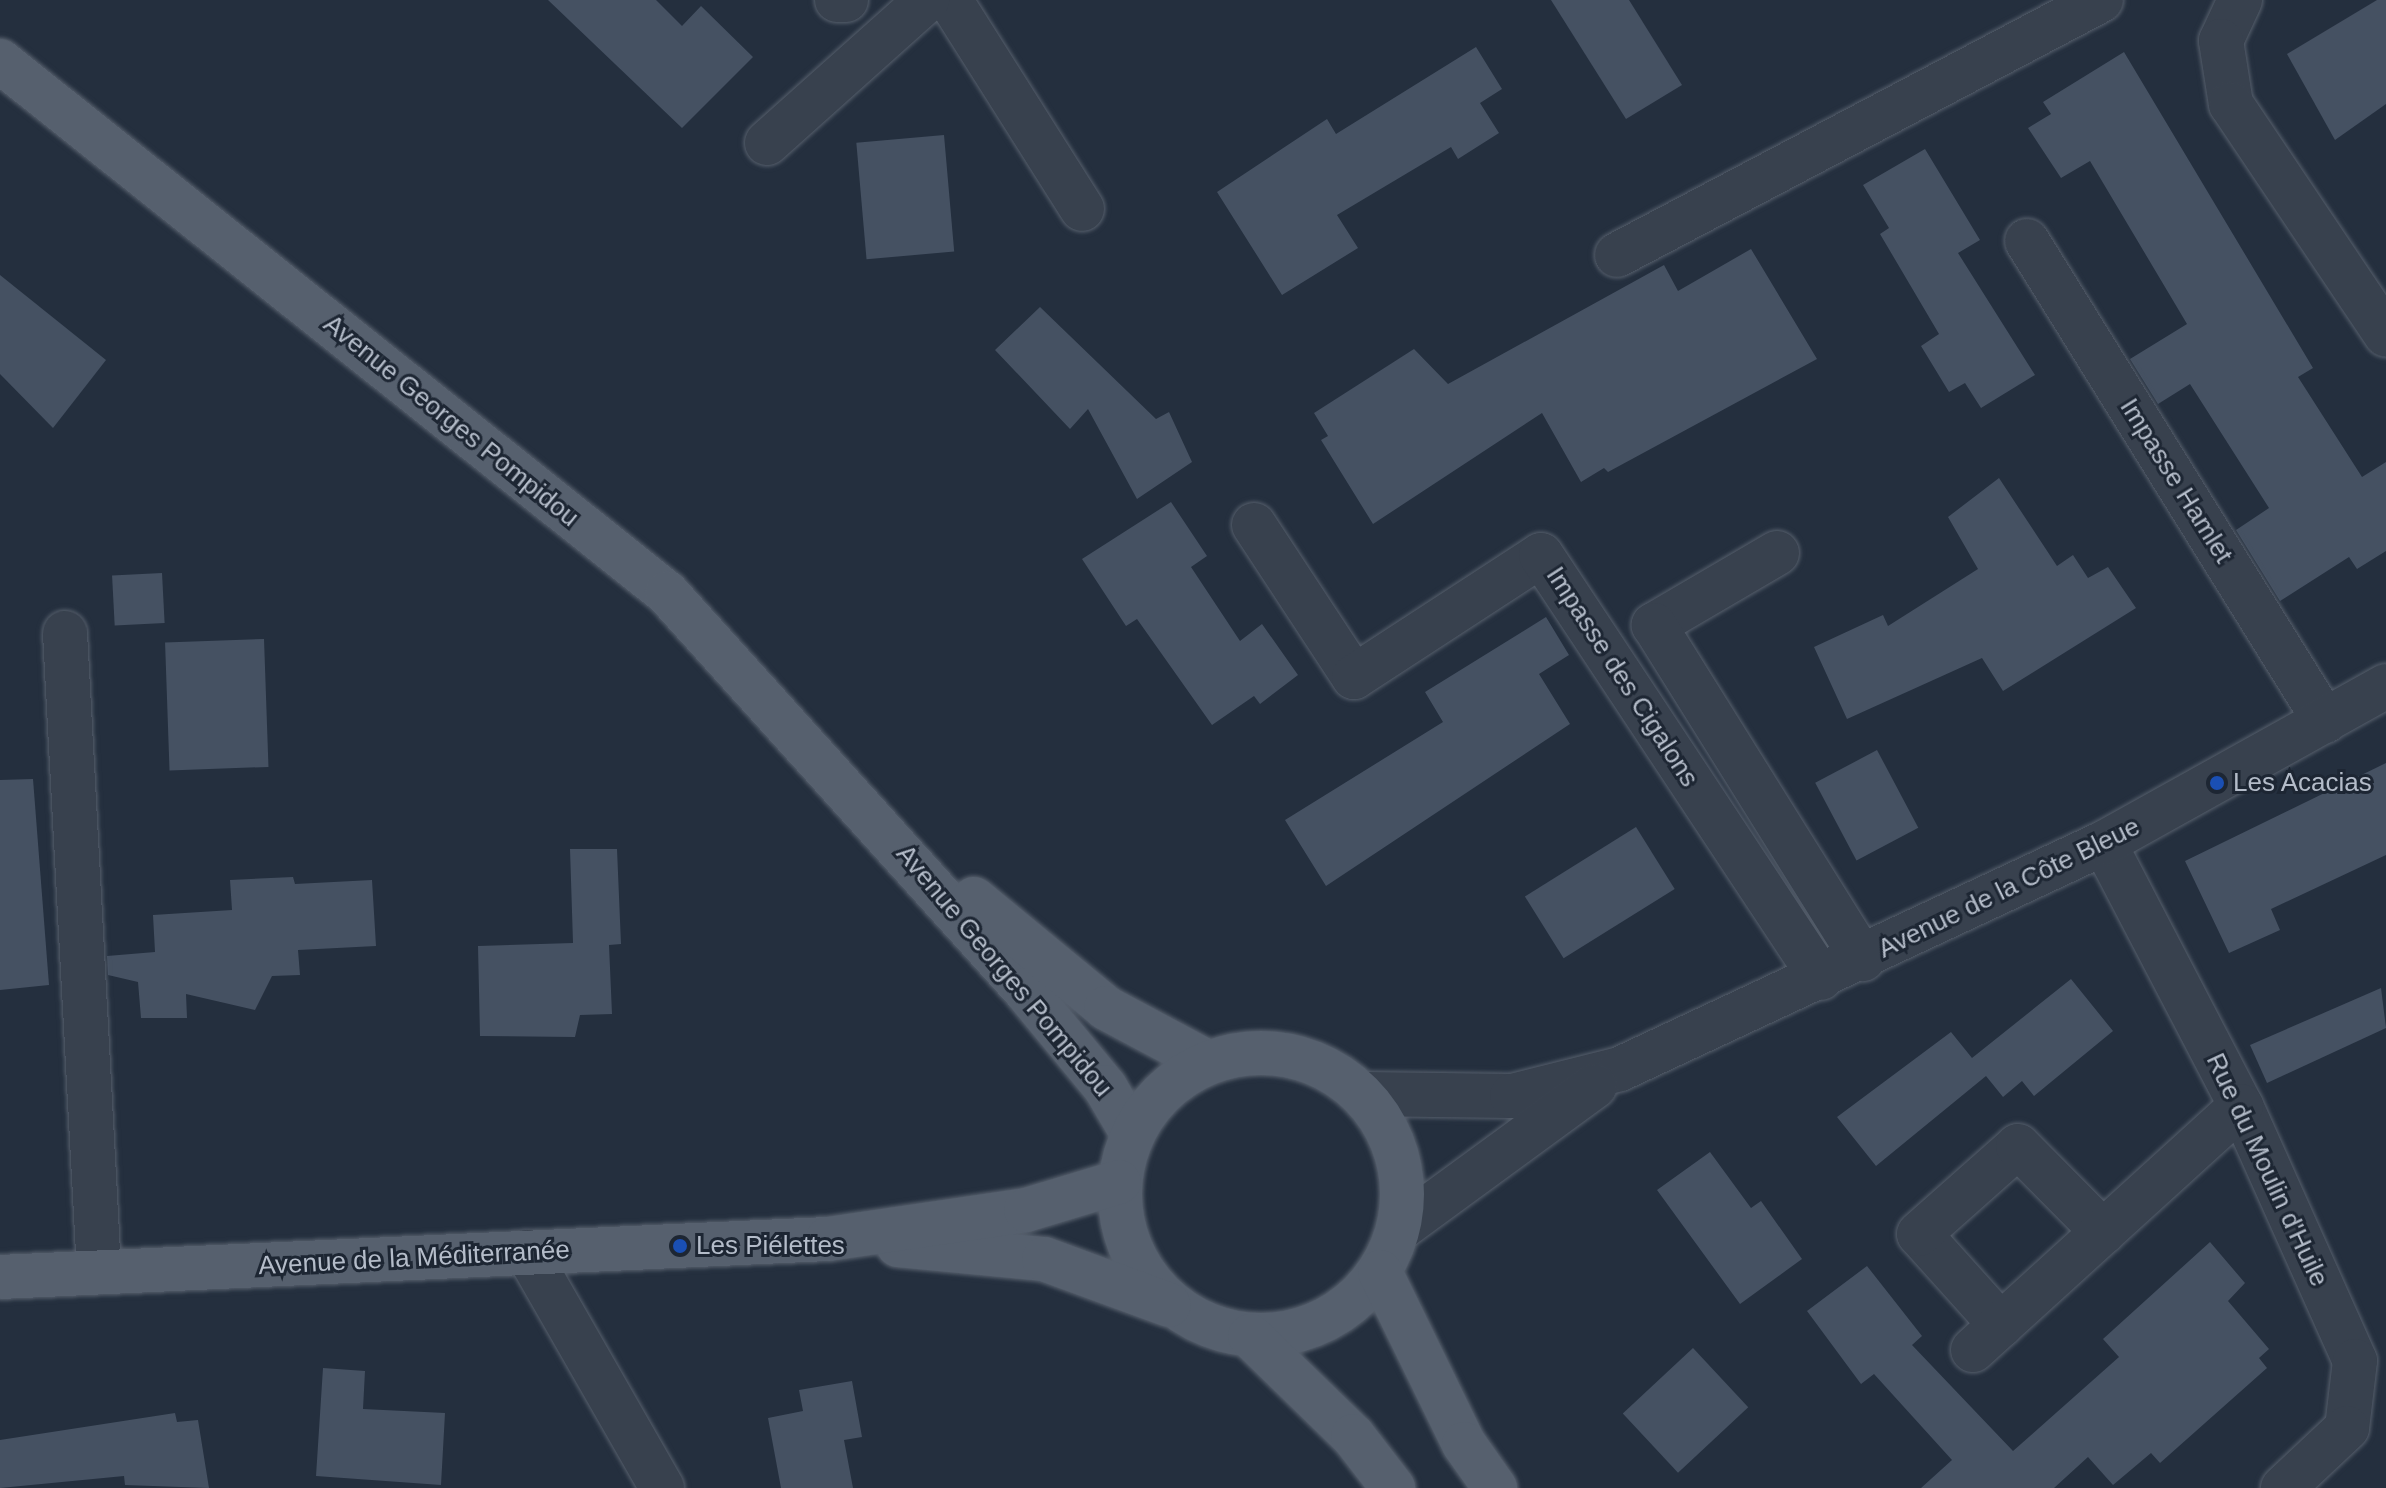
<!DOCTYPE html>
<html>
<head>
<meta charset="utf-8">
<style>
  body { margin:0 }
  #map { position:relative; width:2386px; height:1488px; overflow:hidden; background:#242f3e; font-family:Helvetica,sans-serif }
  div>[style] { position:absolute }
  .building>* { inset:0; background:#455162; transform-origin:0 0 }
  .roads { filter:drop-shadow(0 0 2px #565f6c) drop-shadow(0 0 2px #565f6c) }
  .minor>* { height:44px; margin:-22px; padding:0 22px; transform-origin:22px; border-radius:22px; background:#38414e }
  .major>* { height:44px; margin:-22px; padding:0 22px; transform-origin:22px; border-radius:22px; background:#56606e }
  .major>.ring { margin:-22px; padding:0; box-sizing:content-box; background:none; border:44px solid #56606e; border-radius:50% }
  .dots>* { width:22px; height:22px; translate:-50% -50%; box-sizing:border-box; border:4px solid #1d2633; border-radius:50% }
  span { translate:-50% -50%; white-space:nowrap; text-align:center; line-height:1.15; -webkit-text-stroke:6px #1d2633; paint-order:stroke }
  .street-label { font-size:26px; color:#b4bcc9 }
  .poi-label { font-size:26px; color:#b4bcc9 }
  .left { translate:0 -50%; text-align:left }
</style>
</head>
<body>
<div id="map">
  <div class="building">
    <div style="clip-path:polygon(548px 0,656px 0,682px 26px,701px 6px,753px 57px,682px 128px)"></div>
    <div style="clip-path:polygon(1551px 0,1629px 0,1682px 85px,1626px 119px)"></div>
    <div style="clip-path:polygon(2377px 0,2386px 0,2386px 104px,2335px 140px,2287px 54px)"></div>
    <div style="clip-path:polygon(1476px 47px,1502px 89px,1480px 103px,1499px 133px,1458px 159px,1451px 147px,1337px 215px,1358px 248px,1282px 295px,1217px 192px,1327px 119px,1336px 134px)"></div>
    <div style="clip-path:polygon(2124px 52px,2313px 368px,2298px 377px,2362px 477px,2386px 462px,2386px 551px,2357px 569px,2349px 557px,2280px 601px,2236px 530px,2269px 508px,2190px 384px,2158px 404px,2130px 359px,2187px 324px,2090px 161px,2061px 178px,2028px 128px,2051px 114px,2043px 102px)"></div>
    <div style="left:944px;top:135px;width:117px;height:88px;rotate:85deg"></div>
    <div style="clip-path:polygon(1925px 149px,1980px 240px,1958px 253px,2035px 375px,1981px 408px,1965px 383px,1949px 392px,1921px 346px,1939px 334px,1880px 234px,1889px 228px,1863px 185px)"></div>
    <div style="clip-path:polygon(1751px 249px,1817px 359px,1608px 472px,1604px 468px,1581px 482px,1542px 413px,1373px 524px,1321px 440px,1328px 436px,1314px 413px,1414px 349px,1448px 384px,1664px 265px,1678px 291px)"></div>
    <div style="clip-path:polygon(0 275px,106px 360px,53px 428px,0 374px)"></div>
    <div style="clip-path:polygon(1040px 307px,1156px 419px,1169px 412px,1192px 462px,1137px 499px,1088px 409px,1070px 429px,995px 350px)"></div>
    <div style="clip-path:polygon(1999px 478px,2057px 566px,2073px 555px,2088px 578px,2108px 567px,2136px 608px,2003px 691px,1982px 658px,1847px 719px,1814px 647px,1883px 615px,1888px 626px,1978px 569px,1948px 517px)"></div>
    <div style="clip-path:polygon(1171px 502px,1207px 556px,1191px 567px,1240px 641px,1262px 624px,1298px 675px,1260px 704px,1254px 696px,1212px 725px,1137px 619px,1126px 626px,1082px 559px)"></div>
    <div style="left:162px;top:573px;width:50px;height:50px;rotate:87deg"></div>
    <div style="clip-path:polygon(1546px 617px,1569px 655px,1539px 674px,1570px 724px,1326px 886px,1285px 820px,1443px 722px,1425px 692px)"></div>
    <div style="left:264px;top:639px;width:128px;height:99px;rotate:88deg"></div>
    <div style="left:1877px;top:750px;width:88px;height:70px;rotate:62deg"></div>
    <div style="clip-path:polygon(2386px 763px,2386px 855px,2271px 909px,2280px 930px,2229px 953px,2185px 861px)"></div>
    <div style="clip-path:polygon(33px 779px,49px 985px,0 990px,0 780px)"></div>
    <div style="left:1636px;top:827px;width:73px;height:131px;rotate:58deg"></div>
    <div style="clip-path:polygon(570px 849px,617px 849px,621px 944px,609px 945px,612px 1014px,580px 1015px,575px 1037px,480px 1036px,478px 946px,573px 943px)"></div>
    <div style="clip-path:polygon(293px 877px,295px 884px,372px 880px,376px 946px,298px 950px,300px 975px,272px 976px,255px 1010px,186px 994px,187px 1018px,141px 1018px,138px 982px,108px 975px,107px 956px,155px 952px,153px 915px,232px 910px,230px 880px)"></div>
    <div style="clip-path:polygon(2071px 979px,2113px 1031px,2034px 1096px,2022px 1081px,2003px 1097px,1986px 1076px,1876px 1166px,1837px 1117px,1951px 1032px,1972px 1058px)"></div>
    <div style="clip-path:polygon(2381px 988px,2386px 1028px,2267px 1083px,2250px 1045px)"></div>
    <div style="clip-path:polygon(1710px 1152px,1751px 1208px,1761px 1201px,1802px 1259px,1740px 1304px,1657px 1190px)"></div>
    <div style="clip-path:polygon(2210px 1242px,2245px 1283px,2228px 1301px,2269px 1349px,2259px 1358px,2267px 1368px,2160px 1463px,2151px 1453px,2113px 1485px,2088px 1457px,2054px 1488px,1921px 1488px,1952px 1460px,1874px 1374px,1861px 1384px,1807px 1311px,1867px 1266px,1922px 1336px,1912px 1345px,2013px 1451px,2119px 1357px,2103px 1339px)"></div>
    <div style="left:1693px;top:1348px;width:81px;height:96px;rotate:47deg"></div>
    <div style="clip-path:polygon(323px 1368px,365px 1371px,363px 1409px,445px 1413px,441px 1485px,316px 1476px)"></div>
    <div style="clip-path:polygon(852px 1381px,862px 1437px,844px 1440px,853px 1488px,781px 1488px,768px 1418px,803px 1411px,799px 1390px)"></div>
    <div style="clip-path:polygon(175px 1413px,177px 1422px,198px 1420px,209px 1488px,125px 1485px,124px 1476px,0 1488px,0 1440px)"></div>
  </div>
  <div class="roads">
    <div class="minor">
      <div style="left:837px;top:0;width:9px"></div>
      <div style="left:950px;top:0;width:247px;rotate:57.7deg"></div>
      <div style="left:2240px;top:0;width:45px;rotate:114.9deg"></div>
      <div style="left:2221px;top:41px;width:64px;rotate:81deg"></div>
      <div style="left:2231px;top:104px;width:278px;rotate:56.1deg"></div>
      <div style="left:767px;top:143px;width:215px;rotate:-41.8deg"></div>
      <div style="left:2027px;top:241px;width:565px;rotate:58.17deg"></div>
      <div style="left:1617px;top:255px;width:547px;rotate:-27.78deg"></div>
      <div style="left:1254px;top:525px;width:182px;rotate:56.7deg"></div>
      <div style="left:1354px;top:677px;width:223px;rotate:-33.1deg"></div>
      <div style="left:1541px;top:555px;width:507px;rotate:56.5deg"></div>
      <div style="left:1777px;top:553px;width:143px;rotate:149.7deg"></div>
      <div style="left:1654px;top:625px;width:394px;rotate:58deg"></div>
      <div style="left:65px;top:633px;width:640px;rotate:86.95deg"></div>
      <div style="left:2104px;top:843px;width:297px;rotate:62.5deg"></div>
      <div style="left:2241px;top:1106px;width:279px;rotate:65.9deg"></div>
      <div style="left:2355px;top:1361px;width:67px;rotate:96.8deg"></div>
      <div style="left:2347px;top:1428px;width:88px;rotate:136.8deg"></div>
      <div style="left:1363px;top:1094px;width:149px;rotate:0.8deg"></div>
      <div style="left:1512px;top:1096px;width:111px;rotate:-14deg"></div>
      <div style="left:1620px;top:1069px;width:534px;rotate:-25.03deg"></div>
      <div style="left:2104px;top:843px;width:323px;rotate:-29.1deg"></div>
      <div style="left:1398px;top:1230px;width:244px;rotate:-36.2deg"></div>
      <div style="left:527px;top:1252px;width:272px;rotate:60.2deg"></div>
      <div style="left:2001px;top:1325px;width:122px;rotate:-132deg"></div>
      <div style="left:1919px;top:1234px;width:132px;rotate:-41.6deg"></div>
      <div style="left:2018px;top:1146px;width:121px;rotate:45.3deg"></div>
      <div style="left:1973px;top:1350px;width:362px;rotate:-42.3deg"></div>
    </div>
    <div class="major">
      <div style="left:0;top:61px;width:853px;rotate:38.58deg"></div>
      <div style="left:667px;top:593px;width:535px;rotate:47.96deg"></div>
      <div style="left:1025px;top:990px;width:126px;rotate:50.5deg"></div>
      <div style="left:1105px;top:1087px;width:53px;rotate:59.6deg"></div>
      <div style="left:974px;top:899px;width:171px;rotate:39.5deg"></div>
      <div style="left:1106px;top:1008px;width:115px;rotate:28.1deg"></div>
      <div class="ring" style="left:1120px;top:1053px;width:238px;height:238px"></div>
      <div style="left:898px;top:1245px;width:147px;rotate:5.5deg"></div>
      <div style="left:1044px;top:1259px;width:133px;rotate:20.2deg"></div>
      <div style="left:1380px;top:1272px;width:191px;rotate:64deg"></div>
      <div style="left:1464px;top:1444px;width:54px;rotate:54.8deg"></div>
      <div style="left:0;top:1277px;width:829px;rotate:-2.63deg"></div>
      <div style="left:828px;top:1239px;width:200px;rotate:-8.3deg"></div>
      <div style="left:1026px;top:1210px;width:97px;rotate:-16.8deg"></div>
      <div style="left:1250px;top:1336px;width:144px;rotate:44.2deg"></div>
      <div style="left:1353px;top:1436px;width:66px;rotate:52.4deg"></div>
    </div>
  </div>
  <div class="dots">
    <div style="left:2217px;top:783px;background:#1a4fb4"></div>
    <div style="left:680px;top:1246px;background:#1a4fb4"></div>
  </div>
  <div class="street-label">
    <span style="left:451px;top:421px;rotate:39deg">Avenue Georges Pompidou</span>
    <span style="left:2176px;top:481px;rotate:58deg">Impasse Hamlet</span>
    <span style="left:1622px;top:677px;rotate:57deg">Impasse des Cigalons</span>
    <span style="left:2009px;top:888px;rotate:-26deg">Avenue de la Côte Bleue</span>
    <span style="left:1004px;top:971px;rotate:50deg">Avenue Georges Pompidou</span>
    <span style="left:2267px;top:1170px;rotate:65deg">Rue du Moulin d'Huile</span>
    <span style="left:414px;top:1258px;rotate:-3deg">Avenue de la Méditerranée</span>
  </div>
  <div class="poi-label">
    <span class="left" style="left:2233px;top:783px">Les Acacias</span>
    <span class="left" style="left:696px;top:1246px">Les Piélettes</span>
  </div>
</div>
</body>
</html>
